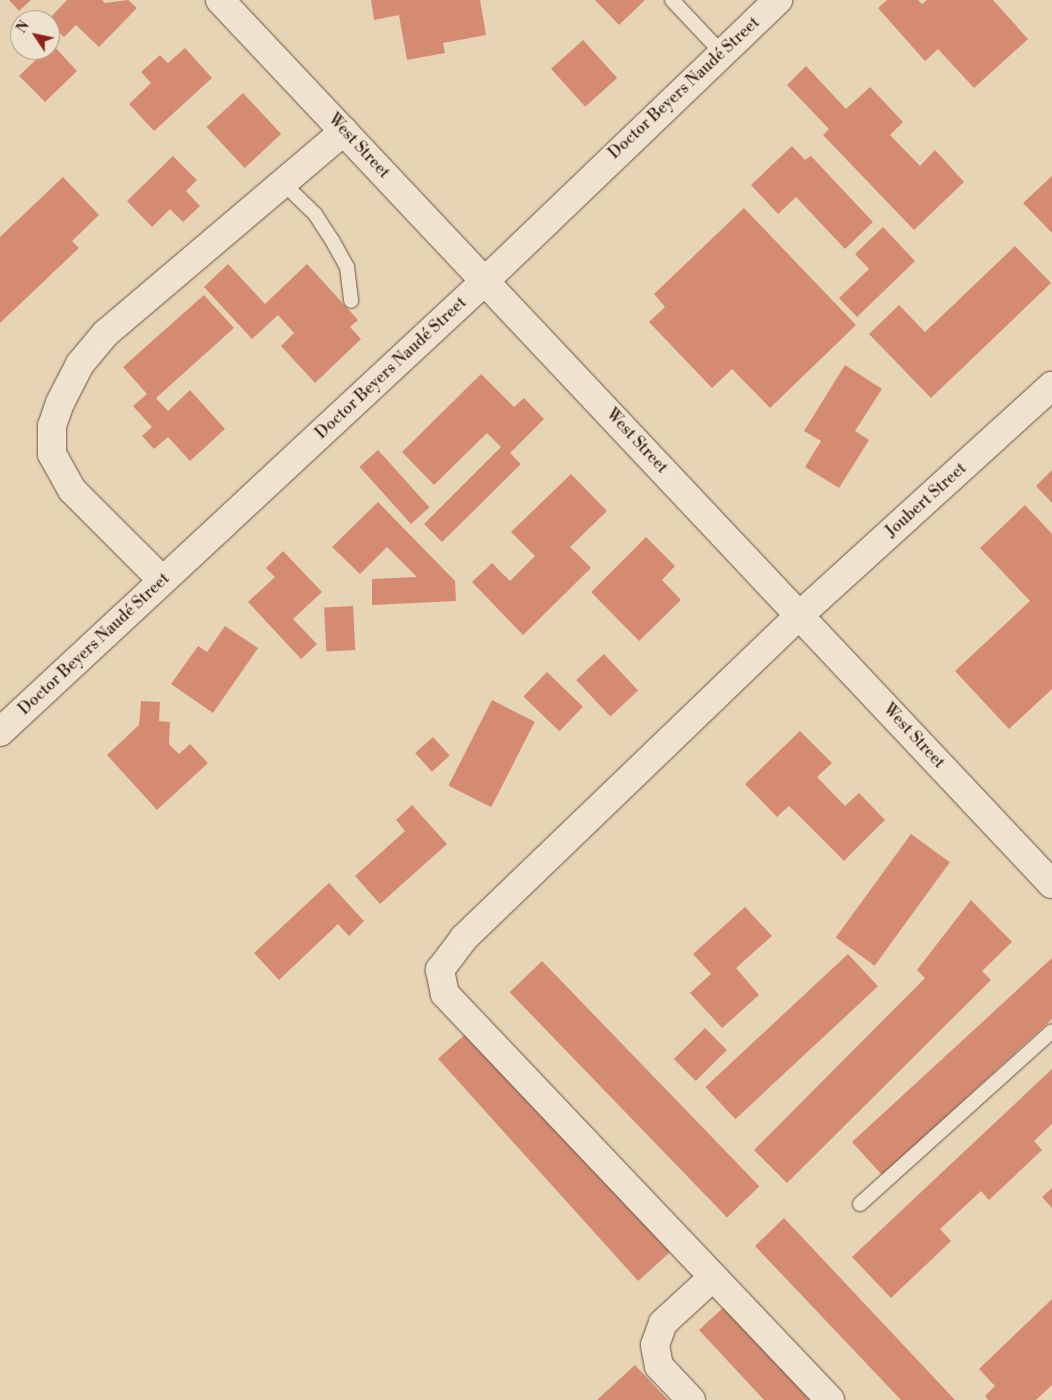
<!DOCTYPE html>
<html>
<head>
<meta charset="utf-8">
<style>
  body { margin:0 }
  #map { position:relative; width:1052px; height:1400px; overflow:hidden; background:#e7d4b5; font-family:"Libre Bodoni",serif }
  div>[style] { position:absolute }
  .building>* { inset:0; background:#d58b72; transform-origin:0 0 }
  .roads { filter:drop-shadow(0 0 1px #685444) drop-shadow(0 0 1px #685444) }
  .lane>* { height:14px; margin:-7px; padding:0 7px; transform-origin:7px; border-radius:7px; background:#efe3cf }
  .street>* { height:28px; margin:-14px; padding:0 14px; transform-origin:14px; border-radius:14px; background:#efe3cf }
  .secondary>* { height:28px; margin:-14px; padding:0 14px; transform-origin:14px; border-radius:14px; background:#efe3cf }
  span { translate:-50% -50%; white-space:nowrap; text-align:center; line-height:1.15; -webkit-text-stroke:5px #efe3cf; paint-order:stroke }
  .street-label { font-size:16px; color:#3d2a1f }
  .north { position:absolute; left:10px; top:10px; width:50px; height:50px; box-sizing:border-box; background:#efe3cf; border:1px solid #a89989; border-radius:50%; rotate:304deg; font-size:14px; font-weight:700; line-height:20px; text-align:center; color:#3d2a1f }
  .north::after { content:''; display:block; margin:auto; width:18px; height:22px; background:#8f2418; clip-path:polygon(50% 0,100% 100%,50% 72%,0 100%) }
</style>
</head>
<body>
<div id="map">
  <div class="building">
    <div style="clip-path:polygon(9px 0,31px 0,19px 11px)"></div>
    <div style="clip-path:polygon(67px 0,102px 0,105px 3px,128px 0,137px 8px,99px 47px,76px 25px,64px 37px,50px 24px,48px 20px)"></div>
    <div style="clip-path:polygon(371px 0,480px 0,486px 35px,443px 43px,445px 53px,407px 60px,399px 15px,374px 20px)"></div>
    <div style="clip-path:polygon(595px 0,645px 0,619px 25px)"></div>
    <div style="clip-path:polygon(887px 0,918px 0,922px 4px,927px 0,993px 0,1028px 39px,974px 88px,938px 49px,925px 61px,878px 8px)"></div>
    <div style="left:583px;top:40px;width:51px;height:43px;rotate:48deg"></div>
    <div style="clip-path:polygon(52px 44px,77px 71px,45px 102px,19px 76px,46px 50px,50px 50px)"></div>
    <div style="clip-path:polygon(185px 48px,212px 78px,154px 131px,129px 104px,151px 83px,141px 72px,160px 55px,168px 63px)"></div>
    <div style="clip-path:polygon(806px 66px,846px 109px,870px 87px,903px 122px,890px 135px,920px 166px,935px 150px,964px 182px,914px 230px,823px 135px,829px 129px,787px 85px)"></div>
    <div style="left:243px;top:93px;width:56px;height:50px;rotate:47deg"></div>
    <div style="clip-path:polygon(792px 146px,805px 160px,811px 156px,873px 222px,845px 249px,796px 197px,778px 214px,751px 185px)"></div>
    <div style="clip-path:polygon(173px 156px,197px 180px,186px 191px,200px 206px,183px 222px,170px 209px,152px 227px,127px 201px)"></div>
    <div style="clip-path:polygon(1052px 176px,1052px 233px,1023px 203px)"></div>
    <div style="clip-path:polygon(63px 177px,99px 215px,72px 241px,79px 248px,0 323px,0 237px)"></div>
    <div style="clip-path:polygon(744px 208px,856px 325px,770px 408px,732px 369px,712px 388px,649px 322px,665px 307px,654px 294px)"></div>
    <div style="clip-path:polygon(883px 227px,915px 261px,857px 317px,839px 298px,869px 269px,855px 254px)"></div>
    <div style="clip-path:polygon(1015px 246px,1051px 283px,931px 398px,869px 334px,899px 305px,925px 332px)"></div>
    <div style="clip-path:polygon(228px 264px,265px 304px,307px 264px,358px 320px,350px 327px,361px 339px,315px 383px,281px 346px,294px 333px,278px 315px,252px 339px,204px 287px)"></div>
    <div style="clip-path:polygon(204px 295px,234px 328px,156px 398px,168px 411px,190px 390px,225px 429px,190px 461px,168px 437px,154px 449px,142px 436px,152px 427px,133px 406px,147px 394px,123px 367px)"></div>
    <div style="clip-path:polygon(845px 365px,882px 389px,855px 431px,869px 440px,839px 488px,805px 467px,821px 441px,804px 431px)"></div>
    <div style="clip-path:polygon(481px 374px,514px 407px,524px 398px,544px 419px,510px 453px,521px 464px,442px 542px,424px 524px,501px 447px,487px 433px,434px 485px,402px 452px)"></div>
    <div style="left:378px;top:450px;width:77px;height:25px;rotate:48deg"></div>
    <div style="clip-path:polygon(1052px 470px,1052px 503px,1036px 486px)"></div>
    <div style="clip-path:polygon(571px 474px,607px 511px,570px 547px,591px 568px,523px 635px,472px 582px,492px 563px,510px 581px,535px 556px,511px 532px)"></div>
    <div style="clip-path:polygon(378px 502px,455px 581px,456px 601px,372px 605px,372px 579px,417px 577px,387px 547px,360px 574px,332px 547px)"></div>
    <div style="clip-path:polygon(1025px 505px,1052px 534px,1052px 689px,1009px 729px,955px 671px,1030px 601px,980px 548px)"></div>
    <div style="clip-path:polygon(646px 537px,675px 566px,662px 580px,681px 600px,639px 641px,591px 592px)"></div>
    <div style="clip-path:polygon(283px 551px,322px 592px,293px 619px,317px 644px,301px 659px,248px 602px,275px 577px,266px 568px)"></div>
    <div style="left:353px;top:606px;width:44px;height:29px;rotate:87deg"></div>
    <div style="clip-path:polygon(225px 626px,258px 648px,213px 713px,171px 684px,198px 646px,207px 652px)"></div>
    <div style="left:604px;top:654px;width:50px;height:38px;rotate:47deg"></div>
    <div style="left:547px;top:672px;width:50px;height:34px;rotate:44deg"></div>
    <div style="left:492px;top:700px;width:48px;height:96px;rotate:27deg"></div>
    <div style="clip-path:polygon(141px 701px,160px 702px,159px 721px,170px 722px,169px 744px,179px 754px,190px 744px,208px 763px,157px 810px,107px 755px,139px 725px)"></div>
    <div style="clip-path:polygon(800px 731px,832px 763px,817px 777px,845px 806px,859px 793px,885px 820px,844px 861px,789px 806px,777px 817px,745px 784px)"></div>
    <div style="left:433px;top:737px;width:25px;height:24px;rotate:48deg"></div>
    <div style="clip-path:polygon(412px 805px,447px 844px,380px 904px,355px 876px,405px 831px,396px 820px)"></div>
    <div style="left:911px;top:834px;width:48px;height:128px;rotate:36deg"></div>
    <div style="clip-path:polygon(329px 883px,364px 921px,349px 936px,338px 924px,279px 980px,254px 953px)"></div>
    <div style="clip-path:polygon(971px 900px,1012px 942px,982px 971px,991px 980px,787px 1183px,754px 1150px,925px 978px,917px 970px)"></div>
    <div style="clip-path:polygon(745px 907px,772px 936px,736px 968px,759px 995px,722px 1028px,690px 993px,711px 974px,693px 954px)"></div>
    <div style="left:848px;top:954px;width:44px;height:195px;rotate:47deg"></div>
    <div style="clip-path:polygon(1052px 958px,1052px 1019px,882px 1175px,852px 1142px)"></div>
    <div style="left:542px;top:961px;width:313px;height:45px;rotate:46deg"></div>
    <div style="left:705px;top:1028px;width:31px;height:44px;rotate:45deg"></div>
    <div style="left:470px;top:1030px;width:299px;height:43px;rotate:48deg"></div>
    <div style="clip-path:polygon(1052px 1069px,1052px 1124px,1034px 1141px,1042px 1150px,989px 1200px,981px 1191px,940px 1229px,951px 1241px,891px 1298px,852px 1257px)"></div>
    <div style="clip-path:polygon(1052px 1188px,1052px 1208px,1042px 1197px)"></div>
    <div style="clip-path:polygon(784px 1218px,955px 1400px,901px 1400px,755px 1246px)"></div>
    <div style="clip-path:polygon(1052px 1299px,1052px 1385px,1036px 1400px,988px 1400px,985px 1396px,995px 1386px,979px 1369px)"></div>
    <div style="clip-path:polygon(726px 1305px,815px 1400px,764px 1400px,699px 1330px)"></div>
    <div style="clip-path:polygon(635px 1365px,668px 1400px,597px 1400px)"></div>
  </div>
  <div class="roads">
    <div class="lane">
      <div style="left:672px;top:0;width:73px;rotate:46.7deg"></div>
      <div style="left:283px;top:183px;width:45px;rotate:44.1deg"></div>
      <div style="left:315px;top:214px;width:31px;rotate:57deg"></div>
      <div style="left:332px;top:240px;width:31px;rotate:61deg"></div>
      <div style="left:347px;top:267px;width:34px;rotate:83deg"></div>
      <div style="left:860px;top:1204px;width:258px;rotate:-42deg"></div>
    </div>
    <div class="street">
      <div style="left:162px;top:580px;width:127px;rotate:-135deg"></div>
      <div style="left:72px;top:490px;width:41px;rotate:-119.1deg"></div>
      <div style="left:52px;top:454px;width:28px;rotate:-90deg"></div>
      <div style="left:52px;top:426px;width:24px;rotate:-71deg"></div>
      <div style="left:60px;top:403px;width:44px;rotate:-62.9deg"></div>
      <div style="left:80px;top:364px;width:40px;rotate:-50deg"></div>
      <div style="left:106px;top:333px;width:312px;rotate:-40.3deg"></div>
      <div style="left:691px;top:1400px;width:47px;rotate:-133.3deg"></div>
      <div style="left:659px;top:1366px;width:21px;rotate:-101deg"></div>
      <div style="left:655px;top:1345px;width:23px;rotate:-70deg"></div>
      <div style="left:663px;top:1323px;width:68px;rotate:-42.6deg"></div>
      <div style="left:830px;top:1400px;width:560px;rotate:-133.48deg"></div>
      <div style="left:445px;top:994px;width:25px;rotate:-102deg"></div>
      <div style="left:440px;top:970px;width:40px;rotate:-53deg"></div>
      <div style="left:464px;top:938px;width:467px;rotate:-43.9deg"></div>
      <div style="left:801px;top:614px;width:339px;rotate:-42.3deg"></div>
    </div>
    <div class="secondary">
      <div style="left:220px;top:0;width:1214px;rotate:46.74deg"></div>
      <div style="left:0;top:732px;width:664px;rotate:-42.92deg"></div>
      <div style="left:486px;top:280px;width:405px;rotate:-43.8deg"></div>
    </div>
  </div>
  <div class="street-label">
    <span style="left:684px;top:88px;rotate:-43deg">Doctor Beyers Naudé Street</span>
    <span style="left:359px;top:146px;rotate:47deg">West Street</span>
    <span style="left:391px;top:368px;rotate:-43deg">Doctor Beyers Naudé Street</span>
    <span style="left:637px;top:441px;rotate:47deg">West Street</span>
    <span style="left:926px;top:500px;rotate:-42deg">Joubert Street</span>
    <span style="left:94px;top:644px;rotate:-43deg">Doctor Beyers Naudé Street</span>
    <span style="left:914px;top:736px;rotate:47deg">West Street</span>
  </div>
  <div class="north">N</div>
</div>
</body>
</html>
